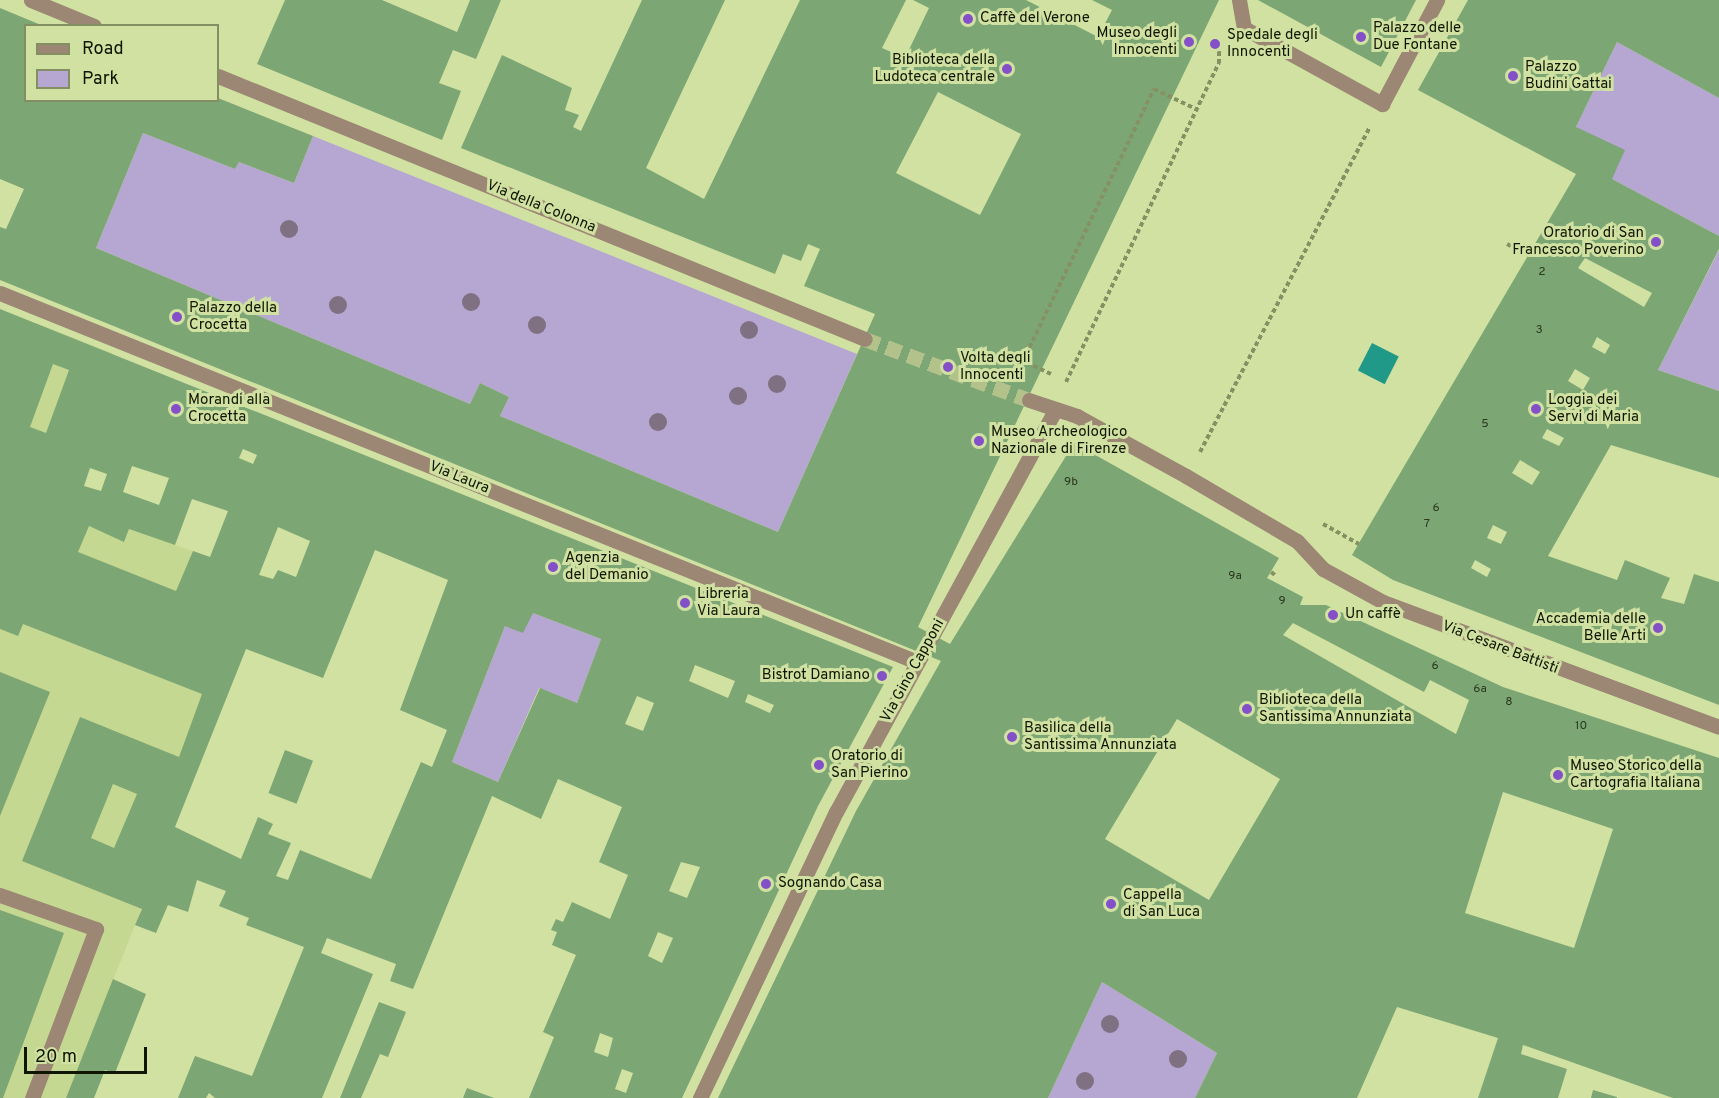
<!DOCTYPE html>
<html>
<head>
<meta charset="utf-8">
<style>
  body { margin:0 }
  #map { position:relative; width:1719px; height:1098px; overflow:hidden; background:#d0e1a2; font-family:Overpass,sans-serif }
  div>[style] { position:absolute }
  .built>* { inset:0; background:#c5d891 }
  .green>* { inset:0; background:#b5a6d2 }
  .water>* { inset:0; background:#219988; transform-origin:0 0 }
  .building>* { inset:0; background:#7da675; transform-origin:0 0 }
  .minor-tunnel>* { height:15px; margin-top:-7.5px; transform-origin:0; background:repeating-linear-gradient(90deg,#b3c28a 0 15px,transparent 0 23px) }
  .path>* { height:4px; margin-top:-2px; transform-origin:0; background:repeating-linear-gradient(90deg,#859163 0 4.5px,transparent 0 7.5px) }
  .minor>* { height:15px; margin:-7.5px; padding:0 7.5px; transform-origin:7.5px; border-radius:7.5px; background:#9c8674 }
  .trees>* { width:18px; height:18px; margin:-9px; border-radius:50%; background:#7f7182 }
  .dots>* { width:16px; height:16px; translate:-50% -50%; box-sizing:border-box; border:3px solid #d0e1a2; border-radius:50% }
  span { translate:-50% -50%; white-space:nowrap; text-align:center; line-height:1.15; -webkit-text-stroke:6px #d0e1a2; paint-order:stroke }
  .number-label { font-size:12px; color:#2b391e }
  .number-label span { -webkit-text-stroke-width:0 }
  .poi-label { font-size:15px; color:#101501 }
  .left { translate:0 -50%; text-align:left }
  .right { translate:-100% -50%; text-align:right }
  .street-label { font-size:15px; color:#101501 }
  .legend { position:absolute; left:24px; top:24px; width:195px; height:78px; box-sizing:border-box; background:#d0e1a2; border:2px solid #838f62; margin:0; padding:8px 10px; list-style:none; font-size:18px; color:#101501 }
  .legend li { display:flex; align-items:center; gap:12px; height:30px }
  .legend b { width:30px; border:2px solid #838f62 }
  .scale { position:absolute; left:24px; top:1047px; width:123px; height:27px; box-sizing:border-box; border:3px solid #101501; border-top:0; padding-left:8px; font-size:18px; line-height:21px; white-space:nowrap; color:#101501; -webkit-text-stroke:4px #d0e1a2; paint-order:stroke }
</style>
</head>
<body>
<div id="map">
  <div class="built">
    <div style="clip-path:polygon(36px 323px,112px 353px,69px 462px,94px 513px,89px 526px,124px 541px,129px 529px,273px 579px,66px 1098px,0 1098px,0 415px)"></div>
  </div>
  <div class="green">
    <div style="clip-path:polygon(1617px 42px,1719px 98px,1719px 236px,1612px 179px,1576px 127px)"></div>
    <div style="clip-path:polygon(143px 133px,235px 169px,239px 162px,294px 183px,313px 136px,857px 354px,778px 532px,500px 416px,509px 397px,480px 383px,470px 404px,96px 248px)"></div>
    <div style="clip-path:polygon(1719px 250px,1719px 391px,1658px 370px)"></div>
    <div style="clip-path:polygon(533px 613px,601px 639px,577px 703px,539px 688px,498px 782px,452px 762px,505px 626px)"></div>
    <div style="clip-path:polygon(1102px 982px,1217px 1053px,1195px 1098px,1048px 1098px)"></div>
  </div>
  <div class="water">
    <div style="left:1372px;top:343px;width:30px;height:31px;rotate:27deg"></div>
  </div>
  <div class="building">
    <div style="clip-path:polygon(285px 0,382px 0,457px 32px,470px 0,501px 0,476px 59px,453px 50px,439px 83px,461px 91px,442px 140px,257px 64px)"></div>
    <div style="clip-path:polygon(evenodd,642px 0,725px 0,646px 168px,704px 199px,800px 0,906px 0,882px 48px,905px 58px,929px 8px,913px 0,1026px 0,1098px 37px,1112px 10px,1092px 0,1219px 0,918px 627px,950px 644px,1074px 443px,1279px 558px,1267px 578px,1303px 597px,1300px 605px,1326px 605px,1503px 687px,1719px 758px,1719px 1098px,1673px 1098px,1523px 1045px,1521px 1054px,1567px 1069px,1558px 1098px,1478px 1098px,1498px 1038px,1397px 1007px,1357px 1098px,1195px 1098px,1217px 1053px,1102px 982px,1048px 1098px,718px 1098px,856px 811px,941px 661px,0 280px,0 227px,6px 229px,24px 189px,0 179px,0 8px,41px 25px,26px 26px,26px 100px,218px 98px,313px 136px,294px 183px,239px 162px,235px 169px,143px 133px,96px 248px,470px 404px,480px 383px,509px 397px,500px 416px,778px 532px,875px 314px,804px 286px,820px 249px,808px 244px,801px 261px,783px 254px,775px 274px,461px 148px,502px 55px,572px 88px,565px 110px,579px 115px,573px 127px,581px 131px,642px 0,938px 92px,1021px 134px,980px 215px,896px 173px,938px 92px,642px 0,1293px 623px,1424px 692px,1430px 680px,1469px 700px,1456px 734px,1283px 635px,1293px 623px,642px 0,1177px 719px,1280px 779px,1209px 900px,1105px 839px,1177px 719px,642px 0,1503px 792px,1613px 829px,1574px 948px,1465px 913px,1503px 792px)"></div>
    <div style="clip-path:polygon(1258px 0,1416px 0,1381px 67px)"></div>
    <div style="clip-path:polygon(evenodd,1468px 0,1719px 0,1719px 98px,1617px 42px,1576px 127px,1625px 150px,1612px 179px,1719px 236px,1719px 249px,1658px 370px,1719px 391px,1719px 478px,1611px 445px,1548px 556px,1617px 580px,1625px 560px,1670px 578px,1661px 598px,1684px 604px,1694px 574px,1719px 582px,1719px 705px,1393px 580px,1352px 555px,1576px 174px,1418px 90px,1468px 0,1585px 258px,1652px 293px,1644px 307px,1578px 268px,1585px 258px,1468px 0,1597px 337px,1610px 345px,1605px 354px,1592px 347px,1597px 337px,1468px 0,1575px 369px,1590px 378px,1583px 390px,1568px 381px,1575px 369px,1468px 0,1547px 429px,1564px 438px,1559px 446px,1542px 438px,1547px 429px,1468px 0,1520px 460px,1540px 472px,1532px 485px,1512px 473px,1520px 460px,1468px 0,1493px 525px,1507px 532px,1501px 544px,1487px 538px,1493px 525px,1468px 0,1475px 560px,1491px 569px,1487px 577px,1471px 568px,1475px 560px)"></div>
    <div style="clip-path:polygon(evenodd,0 309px,893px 667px,818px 806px,682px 1098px,529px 1098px,554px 1037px,543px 1032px,576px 955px,552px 945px,557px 932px,551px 930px,556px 919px,563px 922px,572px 902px,610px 919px,628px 875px,599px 862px,622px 807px,558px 779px,541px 819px,492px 796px,413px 989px,390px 981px,396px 964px,327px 938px,321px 953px,373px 974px,322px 1098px,215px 1098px,209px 1093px,206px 1098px,178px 1098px,195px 1056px,252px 1076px,304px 947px,246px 925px,249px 918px,219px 906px,226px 891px,197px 880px,188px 912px,168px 905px,156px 933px,135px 925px,142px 909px,22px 861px,80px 717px,179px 757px,202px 694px,23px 624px,18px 636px,0 629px,0 309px,53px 364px,69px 370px,46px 433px,30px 427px,53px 364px,0 309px,243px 449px,257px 455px,253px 464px,239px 458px,243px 449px,0 309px,132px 466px,169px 478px,159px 505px,123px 492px,132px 466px,0 309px,90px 468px,107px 474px,101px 491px,84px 486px,90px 468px,0 309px,192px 499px,228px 511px,210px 557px,193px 551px,176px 591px,78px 552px,89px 526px,124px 542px,129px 529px,175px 545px,192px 499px,0 309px,278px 527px,310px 541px,296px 577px,278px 570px,273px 579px,259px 575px,278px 527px,0 309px,375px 550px,448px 580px,400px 710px,447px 730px,432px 767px,421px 762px,371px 879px,300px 850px,288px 880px,276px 876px,291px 843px,268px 834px,273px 824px,258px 817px,241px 859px,175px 827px,246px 649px,323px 678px,375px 550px,0 309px,533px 613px,601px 639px,577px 703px,540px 688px,498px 782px,452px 762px,505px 626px,523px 633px,533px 613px,0 309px,695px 665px,735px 681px,728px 698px,689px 681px,695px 665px,0 309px,748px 694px,774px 705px,770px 713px,745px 702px,748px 694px,0 309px,637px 696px,654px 703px,643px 731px,625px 724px,637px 696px,0 309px,113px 784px,137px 794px,114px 848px,91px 838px,113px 784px,0 309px,681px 862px,700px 867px,687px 898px,669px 891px,681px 862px,0 309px,658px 932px,673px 938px,662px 963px,648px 956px,658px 932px,0 309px,600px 1033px,613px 1038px,608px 1057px,594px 1052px,600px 1033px,0 309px,622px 1069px,633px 1073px,626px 1093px,615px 1089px,622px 1069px)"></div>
    <div style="clip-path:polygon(0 672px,50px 692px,0 816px)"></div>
    <div style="left:285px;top:750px;width:30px;height:46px;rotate:21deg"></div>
    <div style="clip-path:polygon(0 910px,64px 933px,3px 1098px,0 1098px)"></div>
    <div style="clip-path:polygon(113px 979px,146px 994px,115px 1073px,105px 1070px,94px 1098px,66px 1098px)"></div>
    <div style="clip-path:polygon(379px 1002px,406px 1012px,388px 1057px,380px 1054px,361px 1098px,340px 1098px)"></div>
    <div style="clip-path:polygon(467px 1088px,494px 1098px,463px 1098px)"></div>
    <div style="clip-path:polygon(1593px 1090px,1617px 1097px,1617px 1098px,1591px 1098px)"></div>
  </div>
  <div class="minor-tunnel">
    <div style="left:865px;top:339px;width:175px;rotate:20.4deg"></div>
  </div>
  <div class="path">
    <div style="left:1507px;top:244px;width:24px;rotate:28deg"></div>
    <div style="left:1051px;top:374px;width:31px;rotate:-155deg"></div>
    <div style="left:1023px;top:361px;width:302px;rotate:-64.3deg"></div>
    <div style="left:1154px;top:89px;width:47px;rotate:25.5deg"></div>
    <div style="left:1066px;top:382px;width:354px;rotate:-64.4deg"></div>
    <div style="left:1219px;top:63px;width:20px;rotate:-90deg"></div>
    <div style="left:1200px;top:452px;width:365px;rotate:-62.4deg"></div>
    <div style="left:1323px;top:524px;width:41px;rotate:29.1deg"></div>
    <div style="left:1271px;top:572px;width:5px;rotate:37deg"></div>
  </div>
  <div class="minor">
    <div style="left:31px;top:0;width:68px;rotate:22.4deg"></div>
    <div style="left:1239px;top:0;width:28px;rotate:80deg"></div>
    <div style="left:1244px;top:28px;width:158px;rotate:28.8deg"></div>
    <div style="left:1382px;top:104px;width:118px;rotate:-62.1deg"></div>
    <div style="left:218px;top:76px;width:698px;rotate:22.12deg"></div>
    <div style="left:0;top:293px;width:988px;rotate:21.92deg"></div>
    <div style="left:1029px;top:400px;width:51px;rotate:18.4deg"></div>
    <div style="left:1077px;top:416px;width:124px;rotate:28.8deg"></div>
    <div style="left:1186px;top:476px;width:129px;rotate:30.4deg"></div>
    <div style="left:1297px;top:541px;width:38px;rotate:47deg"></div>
    <div style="left:1323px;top:569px;width:68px;rotate:28.8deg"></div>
    <div style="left:1383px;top:602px;width:358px;rotate:20.4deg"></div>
    <div style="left:0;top:895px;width:102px;rotate:19.5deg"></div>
    <div style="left:96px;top:929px;width:181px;rotate:110.7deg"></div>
    <div style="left:700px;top:1098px;width:317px;rotate:-64.6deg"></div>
    <div style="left:836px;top:812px;width:458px;rotate:-61.4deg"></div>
  </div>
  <div class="trees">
    <div style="left:289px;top:229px"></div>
    <div style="left:471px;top:302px"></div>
    <div style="left:338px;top:305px"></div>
    <div style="left:537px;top:325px"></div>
    <div style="left:749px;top:330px"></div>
    <div style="left:777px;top:384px"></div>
    <div style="left:738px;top:396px"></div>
    <div style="left:658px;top:422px"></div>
    <div style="left:1110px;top:1024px"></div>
    <div style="left:1178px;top:1059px"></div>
    <div style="left:1085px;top:1081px"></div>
  </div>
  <div class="dots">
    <div style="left:968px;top:19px;background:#8450c8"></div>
    <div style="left:1361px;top:37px;background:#8450c8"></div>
    <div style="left:1189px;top:42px;background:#8450c8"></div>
    <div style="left:1215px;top:44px;background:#8450c8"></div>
    <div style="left:1007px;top:69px;background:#8450c8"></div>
    <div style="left:1513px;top:76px;background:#8450c8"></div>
    <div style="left:1656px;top:242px;background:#8450c8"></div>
    <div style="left:177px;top:317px;background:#8450c8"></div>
    <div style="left:948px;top:367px;background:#8450c8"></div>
    <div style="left:176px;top:409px;background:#8450c8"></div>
    <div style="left:1536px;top:409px;background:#8450c8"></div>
    <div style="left:979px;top:441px;background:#8450c8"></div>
    <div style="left:553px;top:567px;background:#8450c8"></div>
    <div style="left:685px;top:603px;background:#8450c8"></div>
    <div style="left:1333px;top:615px;background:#8450c8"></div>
    <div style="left:1658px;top:628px;background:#8450c8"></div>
    <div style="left:882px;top:676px;background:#8450c8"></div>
    <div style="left:1247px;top:709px;background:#8450c8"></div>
    <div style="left:1012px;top:737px;background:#8450c8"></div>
    <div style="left:819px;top:765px;background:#8450c8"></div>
    <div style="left:1558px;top:775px;background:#8450c8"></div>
    <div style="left:766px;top:884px;background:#8450c8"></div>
    <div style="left:1111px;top:904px;background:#8450c8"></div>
  </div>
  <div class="number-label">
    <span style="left:1542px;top:273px">2</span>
    <span style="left:1539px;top:331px">3</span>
    <span style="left:1485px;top:425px">5</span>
    <span style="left:1071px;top:483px">9b</span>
    <span style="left:1436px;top:509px">6</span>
    <span style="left:1427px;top:525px">7</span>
    <span style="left:1235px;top:577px">9a</span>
    <span style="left:1282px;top:602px">9</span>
    <span style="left:1435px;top:667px">6</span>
    <span style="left:1480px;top:690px">6a</span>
    <span style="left:1509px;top:703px">8</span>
    <span style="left:1581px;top:727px">10</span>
  </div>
  <div class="poi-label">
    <span class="left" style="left:980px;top:19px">Caffè del Verone</span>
    <span class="left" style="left:1373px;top:37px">Palazzo delle<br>Due Fontane</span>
    <span class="right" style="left:1177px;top:42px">Museo degli<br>Innocenti</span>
    <span class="left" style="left:1227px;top:44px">Spedale degli<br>Innocenti</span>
    <span class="right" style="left:995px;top:69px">Biblioteca della<br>Ludoteca centrale</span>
    <span class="left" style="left:1525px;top:76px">Palazzo<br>Budini Gattai</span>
    <span class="right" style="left:1644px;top:242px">Oratorio di San<br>Francesco Poverino</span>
    <span class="left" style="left:189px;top:317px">Palazzo della<br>Crocetta</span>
    <span class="left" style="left:960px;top:367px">Volta degli<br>Innocenti</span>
    <span class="left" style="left:188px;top:409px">Morandi alla<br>Crocetta</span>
    <span class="left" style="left:1548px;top:409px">Loggia dei<br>Servi di Maria</span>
    <span class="left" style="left:991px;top:441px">Museo Archeologico<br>Nazionale di Firenze</span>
    <span class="left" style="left:565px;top:567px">Agenzia<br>del Demanio</span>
    <span class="left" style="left:697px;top:603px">Libreria<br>Via Laura</span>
    <span class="left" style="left:1345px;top:615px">Un caffè</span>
    <span class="right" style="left:1646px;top:628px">Accademia delle<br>Belle Arti</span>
    <span class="right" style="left:870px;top:676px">Bistrot Damiano</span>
    <span class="left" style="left:1259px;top:709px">Biblioteca della<br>Santissima Annunziata</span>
    <span class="left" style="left:1024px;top:737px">Basilica della<br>Santissima Annunziata</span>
    <span class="left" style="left:831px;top:765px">Oratorio di<br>San Pierino</span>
    <span class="left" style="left:1570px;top:775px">Museo Storico della<br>Cartografia Italiana</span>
    <span class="left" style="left:778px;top:884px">Sognando Casa</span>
    <span class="left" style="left:1123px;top:904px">Cappella<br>di San Luca</span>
  </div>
  <div class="street-label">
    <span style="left:541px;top:207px;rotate:22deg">Via della Colonna</span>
    <span style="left:459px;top:478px;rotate:22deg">Via Laura</span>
    <span style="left:1500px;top:648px;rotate:21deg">Via Cesare Battisti</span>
    <span style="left:913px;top:671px;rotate:-61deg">Via Gino Capponi</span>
  </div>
  <ul class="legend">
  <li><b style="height:8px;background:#9c8674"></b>Road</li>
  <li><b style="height:16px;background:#b5a6d2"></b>Park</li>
  </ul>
  <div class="scale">20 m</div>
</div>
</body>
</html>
